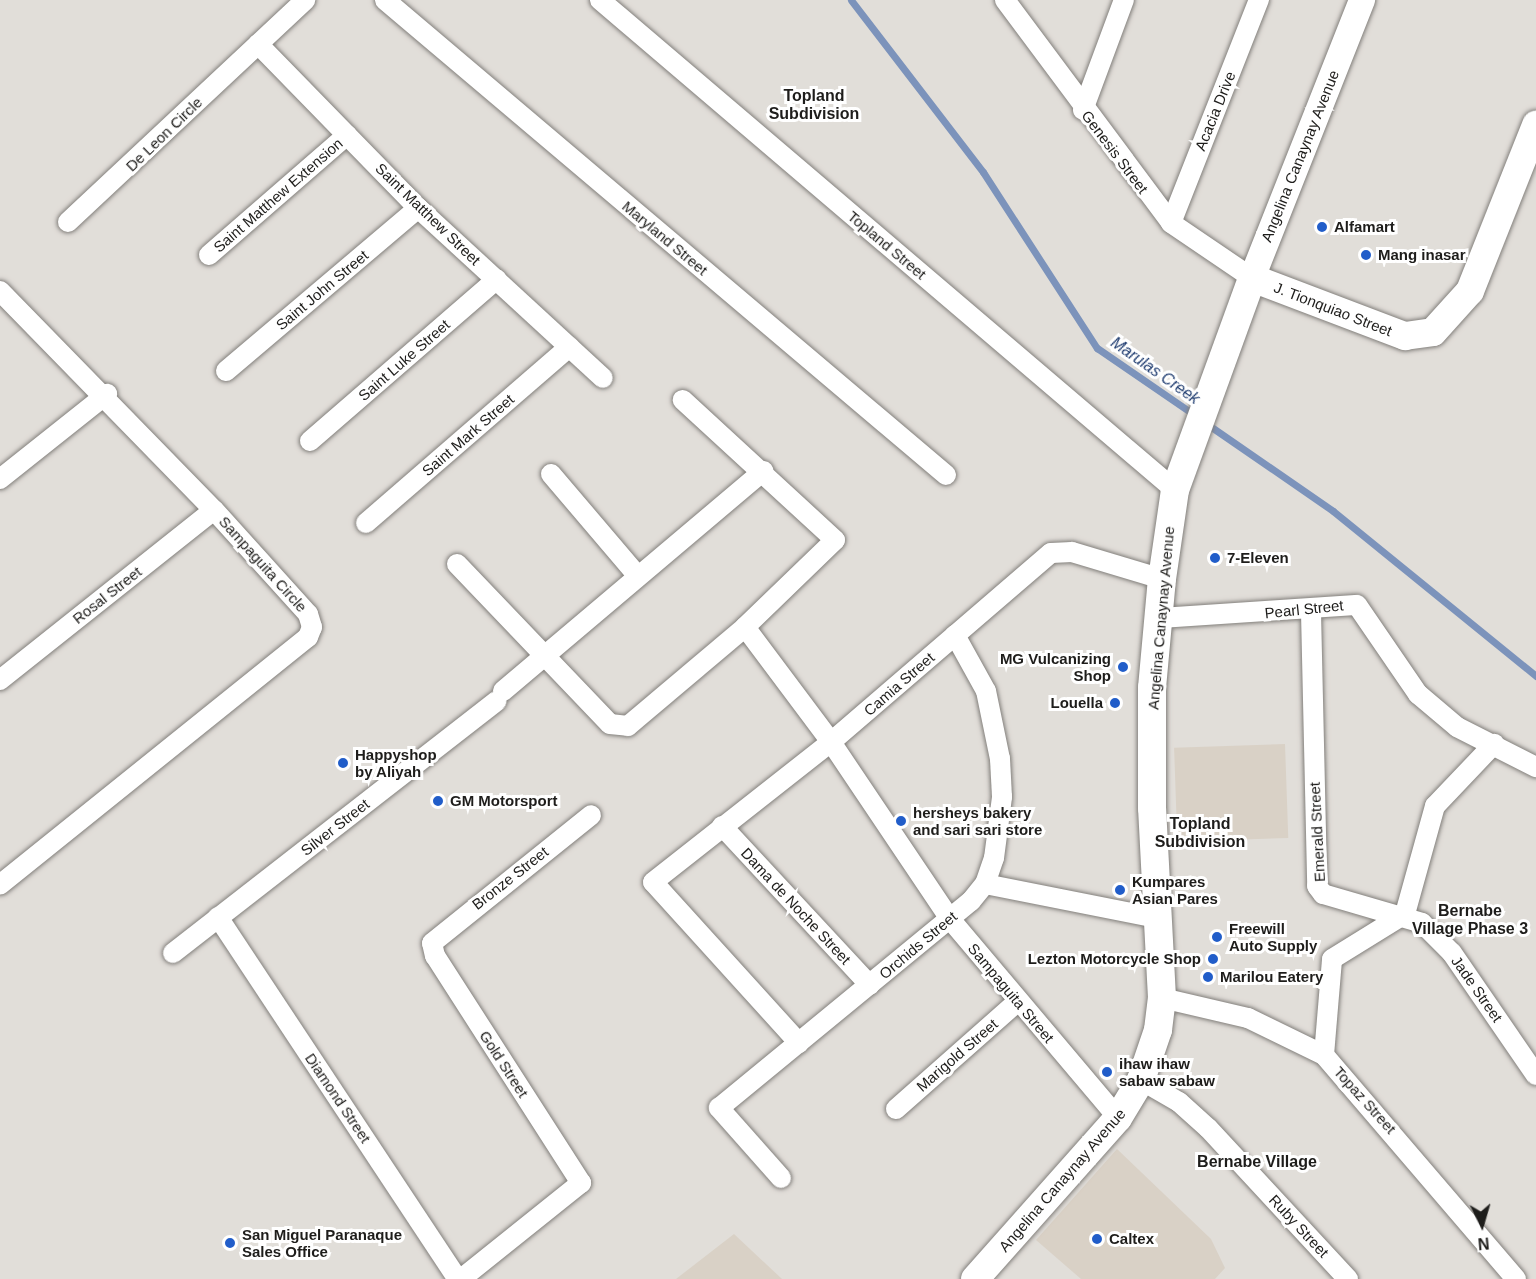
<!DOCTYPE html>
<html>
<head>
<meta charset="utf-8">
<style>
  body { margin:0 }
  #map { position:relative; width:1536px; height:1279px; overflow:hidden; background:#e1ded9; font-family:Helvetica,sans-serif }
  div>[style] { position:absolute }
  .built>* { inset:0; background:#d9d1c6; transform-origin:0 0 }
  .stream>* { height:7px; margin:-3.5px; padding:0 3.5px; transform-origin:3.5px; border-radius:3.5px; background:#7c93bb }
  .roads { filter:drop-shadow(0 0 2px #827f7b) drop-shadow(0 0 2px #827f7b) }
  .minor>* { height:20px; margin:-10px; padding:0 10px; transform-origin:10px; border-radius:10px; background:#fff }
  .tertiary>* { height:26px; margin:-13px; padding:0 13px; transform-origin:13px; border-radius:13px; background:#fff }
  .secondary>* { height:28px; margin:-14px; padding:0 14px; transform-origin:14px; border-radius:14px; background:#fff }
  .dots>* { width:16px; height:16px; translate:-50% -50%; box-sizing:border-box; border:3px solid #fff; border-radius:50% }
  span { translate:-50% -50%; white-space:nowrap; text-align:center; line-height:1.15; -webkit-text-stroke:6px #fff; paint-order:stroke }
  .street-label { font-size:15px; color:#1e1d1b }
  .poi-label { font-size:15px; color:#1e1d1b; font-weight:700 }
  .left { translate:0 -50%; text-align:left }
  .right { translate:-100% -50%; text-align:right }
  .neighbourhood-label { font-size:16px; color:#1e1d1b; font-weight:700 }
  .water-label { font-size:16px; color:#1f3c70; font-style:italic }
  .north { position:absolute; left:1452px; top:1195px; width:60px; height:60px; -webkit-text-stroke:4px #fff; paint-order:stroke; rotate:175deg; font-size:16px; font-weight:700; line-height:24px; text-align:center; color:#1e1d1b }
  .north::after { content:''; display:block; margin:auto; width:21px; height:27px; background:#1e1d1b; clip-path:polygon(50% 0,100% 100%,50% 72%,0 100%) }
</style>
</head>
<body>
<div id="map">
  <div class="built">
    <div style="left:1285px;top:744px;width:94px;height:111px;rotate:88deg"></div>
    <div style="clip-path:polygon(1117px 1149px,1211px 1239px,1225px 1268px,1215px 1279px,1081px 1279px,1036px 1240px)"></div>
    <div style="clip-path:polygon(734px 1234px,782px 1279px,676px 1279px)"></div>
  </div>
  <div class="stream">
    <div style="left:851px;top:0;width:217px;rotate:52.5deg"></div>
    <div style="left:983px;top:172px;width:210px;rotate:57.1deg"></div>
    <div style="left:1097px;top:348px;width:120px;rotate:34.5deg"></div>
    <div style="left:1207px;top:424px;width:153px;rotate:34.6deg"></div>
    <div style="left:1333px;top:511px;width:262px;rotate:39.1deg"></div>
  </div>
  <div class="roads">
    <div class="minor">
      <div style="left:385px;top:0;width:735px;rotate:40.25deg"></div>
      <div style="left:600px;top:0;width:755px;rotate:40.44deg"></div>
      <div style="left:1005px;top:0;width:278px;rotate:53.3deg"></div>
      <div style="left:1171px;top:223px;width:98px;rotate:34.2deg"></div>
      <div style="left:258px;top:44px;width:229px;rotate:45.7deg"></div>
      <div style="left:418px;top:208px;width:251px;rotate:42.6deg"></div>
      <div style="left:1083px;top:110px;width:117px;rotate:-69.6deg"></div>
      <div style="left:68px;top:222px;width:325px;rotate:-43.1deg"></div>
      <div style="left:1171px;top:223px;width:240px;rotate:-68.5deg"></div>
      <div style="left:209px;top:255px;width:183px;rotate:-41deg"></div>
      <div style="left:0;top:291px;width:306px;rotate:45.7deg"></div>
      <div style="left:214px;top:510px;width:140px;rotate:47.9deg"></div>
      <div style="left:308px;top:614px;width:14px;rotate:73deg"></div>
      <div style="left:312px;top:627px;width:11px;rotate:112deg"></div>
      <div style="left:308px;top:637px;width:395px;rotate:141.2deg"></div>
      <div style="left:226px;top:371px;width:252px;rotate:-40.3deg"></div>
      <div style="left:310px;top:441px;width:247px;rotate:-40.9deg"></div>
      <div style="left:551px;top:474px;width:131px;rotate:49.6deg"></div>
      <div style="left:0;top:479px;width:137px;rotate:-38.5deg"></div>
      <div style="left:366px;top:523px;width:269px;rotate:-40.9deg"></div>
      <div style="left:457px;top:564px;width:221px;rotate:46.3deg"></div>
      <div style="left:610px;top:724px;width:18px;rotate:6deg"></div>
      <div style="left:628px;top:726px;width:153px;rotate:-40.2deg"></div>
      <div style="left:745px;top:627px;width:125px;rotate:-44deg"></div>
      <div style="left:835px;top:540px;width:207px;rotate:-137.4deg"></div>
      <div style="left:1311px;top:612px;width:274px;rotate:88.7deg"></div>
      <div style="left:1317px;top:886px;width:10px;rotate:53deg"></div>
      <div style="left:1323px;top:894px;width:103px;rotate:16.3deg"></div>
      <div style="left:1422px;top:923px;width:42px;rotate:45deg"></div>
      <div style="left:1452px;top:953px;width:148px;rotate:55.5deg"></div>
      <div style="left:1159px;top:618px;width:198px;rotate:-3.8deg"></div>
      <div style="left:1357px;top:605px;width:108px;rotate:55.6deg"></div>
      <div style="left:1418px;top:694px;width:51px;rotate:40.2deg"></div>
      <div style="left:1457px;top:727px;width:89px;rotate:26.9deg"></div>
      <div style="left:745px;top:627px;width:144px;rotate:53.2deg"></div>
      <div style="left:831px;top:742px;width:213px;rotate:56.1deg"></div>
      <div style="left:950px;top:919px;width:260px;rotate:49.8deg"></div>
      <div style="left:0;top:680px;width:273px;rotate:-38.5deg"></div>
      <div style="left:503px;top:691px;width:341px;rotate:-40.2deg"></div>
      <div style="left:722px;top:826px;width:217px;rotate:47.1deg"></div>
      <div style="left:985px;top:884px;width:175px;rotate:11.2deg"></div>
      <div style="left:1405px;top:914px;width:112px;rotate:-74.5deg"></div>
      <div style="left:1435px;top:806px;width:86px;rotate:-46.4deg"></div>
      <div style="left:218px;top:917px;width:434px;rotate:56.5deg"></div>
      <div style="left:173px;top:953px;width:410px;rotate:-37.9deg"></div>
      <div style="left:1162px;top:998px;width:88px;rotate:13.1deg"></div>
      <div style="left:1248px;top:1018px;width:85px;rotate:26deg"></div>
      <div style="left:1324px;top:1055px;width:295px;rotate:49.4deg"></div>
      <div style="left:799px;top:1043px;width:217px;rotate:-132.2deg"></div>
      <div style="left:653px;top:882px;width:226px;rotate:-38.2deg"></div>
      <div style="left:831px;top:742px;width:290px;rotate:-40.7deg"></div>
      <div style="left:1051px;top:553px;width:21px;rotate:-3deg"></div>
      <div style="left:1072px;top:552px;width:94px;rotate:16.7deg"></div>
      <div style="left:1324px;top:1055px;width:96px;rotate:-85.2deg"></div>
      <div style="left:1332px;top:959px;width:86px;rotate:-31.7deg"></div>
      <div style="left:1141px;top:1080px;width:44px;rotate:30.1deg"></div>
      <div style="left:1179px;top:1102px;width:39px;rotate:42deg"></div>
      <div style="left:1208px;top:1128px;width:206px;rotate:47.2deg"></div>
      <div style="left:896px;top:1109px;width:162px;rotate:-41.5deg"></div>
      <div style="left:781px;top:1178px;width:94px;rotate:-131.5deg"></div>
      <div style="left:719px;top:1108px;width:326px;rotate:-39.4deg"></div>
      <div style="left:971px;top:901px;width:22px;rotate:-51deg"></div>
      <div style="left:985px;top:884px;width:28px;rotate:-71deg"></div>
      <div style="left:994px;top:858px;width:62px;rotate:-82.5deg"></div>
      <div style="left:1002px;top:797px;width:38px;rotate:-93deg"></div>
      <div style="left:1000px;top:759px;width:69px;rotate:-101.6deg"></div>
      <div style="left:986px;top:691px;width:64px;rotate:-119deg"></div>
      <div style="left:461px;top:1279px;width:154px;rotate:-38.7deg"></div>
      <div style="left:581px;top:1183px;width:270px;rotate:-122.7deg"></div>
      <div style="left:435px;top:956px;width:13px;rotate:-103deg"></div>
      <div style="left:432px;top:943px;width:204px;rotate:-38.8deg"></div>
    </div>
    <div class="tertiary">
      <div style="left:1252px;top:278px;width:299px;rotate:-68.4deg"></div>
    </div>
    <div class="secondary">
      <div style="left:975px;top:1279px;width:215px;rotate:-48.4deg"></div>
      <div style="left:1118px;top:1118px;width:44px;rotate:-58.8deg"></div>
      <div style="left:1141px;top:1080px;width:53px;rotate:-71.2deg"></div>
      <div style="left:1158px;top:1030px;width:32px;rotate:-83deg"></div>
      <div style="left:1162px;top:998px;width:190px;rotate:-93deg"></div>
      <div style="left:1152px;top:808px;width:120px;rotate:-90deg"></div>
      <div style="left:1152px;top:688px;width:109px;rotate:-84.8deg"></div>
      <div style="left:1162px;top:579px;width:90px;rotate:-81.7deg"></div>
      <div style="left:1175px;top:490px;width:226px;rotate:-70deg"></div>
      <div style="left:1252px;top:278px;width:164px;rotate:20.8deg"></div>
      <div style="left:1405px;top:336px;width:28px;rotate:-8deg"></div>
      <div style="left:1433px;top:332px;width:55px;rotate:-47.9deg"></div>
      <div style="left:1470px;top:291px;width:179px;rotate:-68.3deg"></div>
    </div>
  </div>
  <div class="dots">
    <div style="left:1322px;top:227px;background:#215dc9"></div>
    <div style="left:1366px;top:255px;background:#215dc9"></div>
    <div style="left:1215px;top:558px;background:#215dc9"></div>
    <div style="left:1123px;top:667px;background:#215dc9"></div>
    <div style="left:1115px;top:703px;background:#215dc9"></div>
    <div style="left:343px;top:763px;background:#215dc9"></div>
    <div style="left:438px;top:801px;background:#215dc9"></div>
    <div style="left:901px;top:821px;background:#215dc9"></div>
    <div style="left:1120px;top:890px;background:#215dc9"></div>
    <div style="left:1217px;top:937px;background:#215dc9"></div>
    <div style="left:1213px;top:959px;background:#215dc9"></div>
    <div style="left:1208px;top:977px;background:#215dc9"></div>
    <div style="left:1107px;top:1072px;background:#215dc9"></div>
    <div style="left:1097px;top:1239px;background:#215dc9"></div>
    <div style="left:230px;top:1243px;background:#215dc9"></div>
  </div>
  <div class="street-label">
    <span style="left:1215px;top:111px;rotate:-68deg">Acacia Drive</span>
    <span style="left:164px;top:134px;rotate:-44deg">De Leon Circle</span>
    <span style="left:1115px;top:152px;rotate:53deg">Genesis Street</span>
    <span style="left:1300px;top:156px;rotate:-68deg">Angelina Canaynay Avenue</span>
    <span style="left:278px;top:195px;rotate:-41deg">Saint Matthew Extension</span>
    <span style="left:428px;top:214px;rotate:44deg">Saint Matthew Street</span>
    <span style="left:665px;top:238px;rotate:40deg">Maryland Street</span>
    <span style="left:887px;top:245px;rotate:40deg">Topland Street</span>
    <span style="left:322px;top:290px;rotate:-40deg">Saint John Street</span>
    <span style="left:1333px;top:309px;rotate:21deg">J. Tionquiao Street</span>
    <span style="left:404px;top:360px;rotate:-41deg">Saint Luke Street</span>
    <span style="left:468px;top:435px;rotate:-41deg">Saint Mark Street</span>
    <span style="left:263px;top:564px;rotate:48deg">Sampaguita Circle</span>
    <span style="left:107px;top:595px;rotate:-38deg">Rosal Street</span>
    <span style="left:1304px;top:609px;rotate:-6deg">Pearl Street</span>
    <span style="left:1161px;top:618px;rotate:-85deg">Angelina Canaynay Avenue</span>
    <span style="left:899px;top:684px;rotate:-41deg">Camia Street</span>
    <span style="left:335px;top:827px;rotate:-38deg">Silver Street</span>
    <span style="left:1317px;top:832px;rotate:-93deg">Emerald Street</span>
    <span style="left:510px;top:878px;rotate:-38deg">Bronze Street</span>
    <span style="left:796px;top:906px;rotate:47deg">Dama de Noche Street</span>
    <span style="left:918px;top:945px;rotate:-40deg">Orchids Street</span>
    <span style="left:1477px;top:989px;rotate:55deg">Jade Street</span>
    <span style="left:1011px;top:993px;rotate:50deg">Sampaguita Street</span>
    <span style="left:957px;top:1055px;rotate:-41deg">Marigold Street</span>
    <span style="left:504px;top:1064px;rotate:57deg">Gold Street</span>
    <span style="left:338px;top:1098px;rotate:56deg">Diamond Street</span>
    <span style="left:1365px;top:1100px;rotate:48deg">Topaz Street</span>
    <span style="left:1062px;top:1180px;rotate:-49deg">Angelina Canaynay Avenue</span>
    <span style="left:1299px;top:1226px;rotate:47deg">Ruby Street</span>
  </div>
  <div class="poi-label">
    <span class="left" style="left:1334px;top:227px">Alfamart</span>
    <span class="left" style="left:1378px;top:255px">Mang inasar</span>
    <span class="left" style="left:1227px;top:558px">7-Eleven</span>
    <span class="right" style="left:1111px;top:667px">MG Vulcanizing<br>Shop</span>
    <span class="right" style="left:1103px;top:703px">Louella</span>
    <span class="left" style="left:355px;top:763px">Happyshop<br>by Aliyah</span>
    <span class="left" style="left:450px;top:801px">GM Motorsport</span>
    <span class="left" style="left:913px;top:821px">hersheys bakery<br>and sari sari store</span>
    <span class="left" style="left:1132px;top:890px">Kumpares<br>Asian Pares</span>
    <span class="left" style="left:1229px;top:937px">Freewill<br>Auto Supply</span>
    <span class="right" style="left:1201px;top:959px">Lezton Motorcycle Shop</span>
    <span class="left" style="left:1220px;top:977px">Marilou Eatery</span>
    <span class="left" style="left:1119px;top:1072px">ihaw ihaw<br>sabaw sabaw</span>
    <span class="left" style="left:242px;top:1243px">San Miguel Paranaque<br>Sales Office</span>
    <span class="left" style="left:1109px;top:1239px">Caltex</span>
  </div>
  <div class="neighbourhood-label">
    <span style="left:814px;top:105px">Topland<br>Subdivision</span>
    <span style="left:1200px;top:833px">Topland<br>Subdivision</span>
    <span style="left:1470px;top:920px">Bernabe<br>Village Phase 3</span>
    <span style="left:1257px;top:1162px">Bernabe Village</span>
  </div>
  <div class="water-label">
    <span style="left:1155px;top:371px;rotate:35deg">Marulas Creek</span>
  </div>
  <div class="north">N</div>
</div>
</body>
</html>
